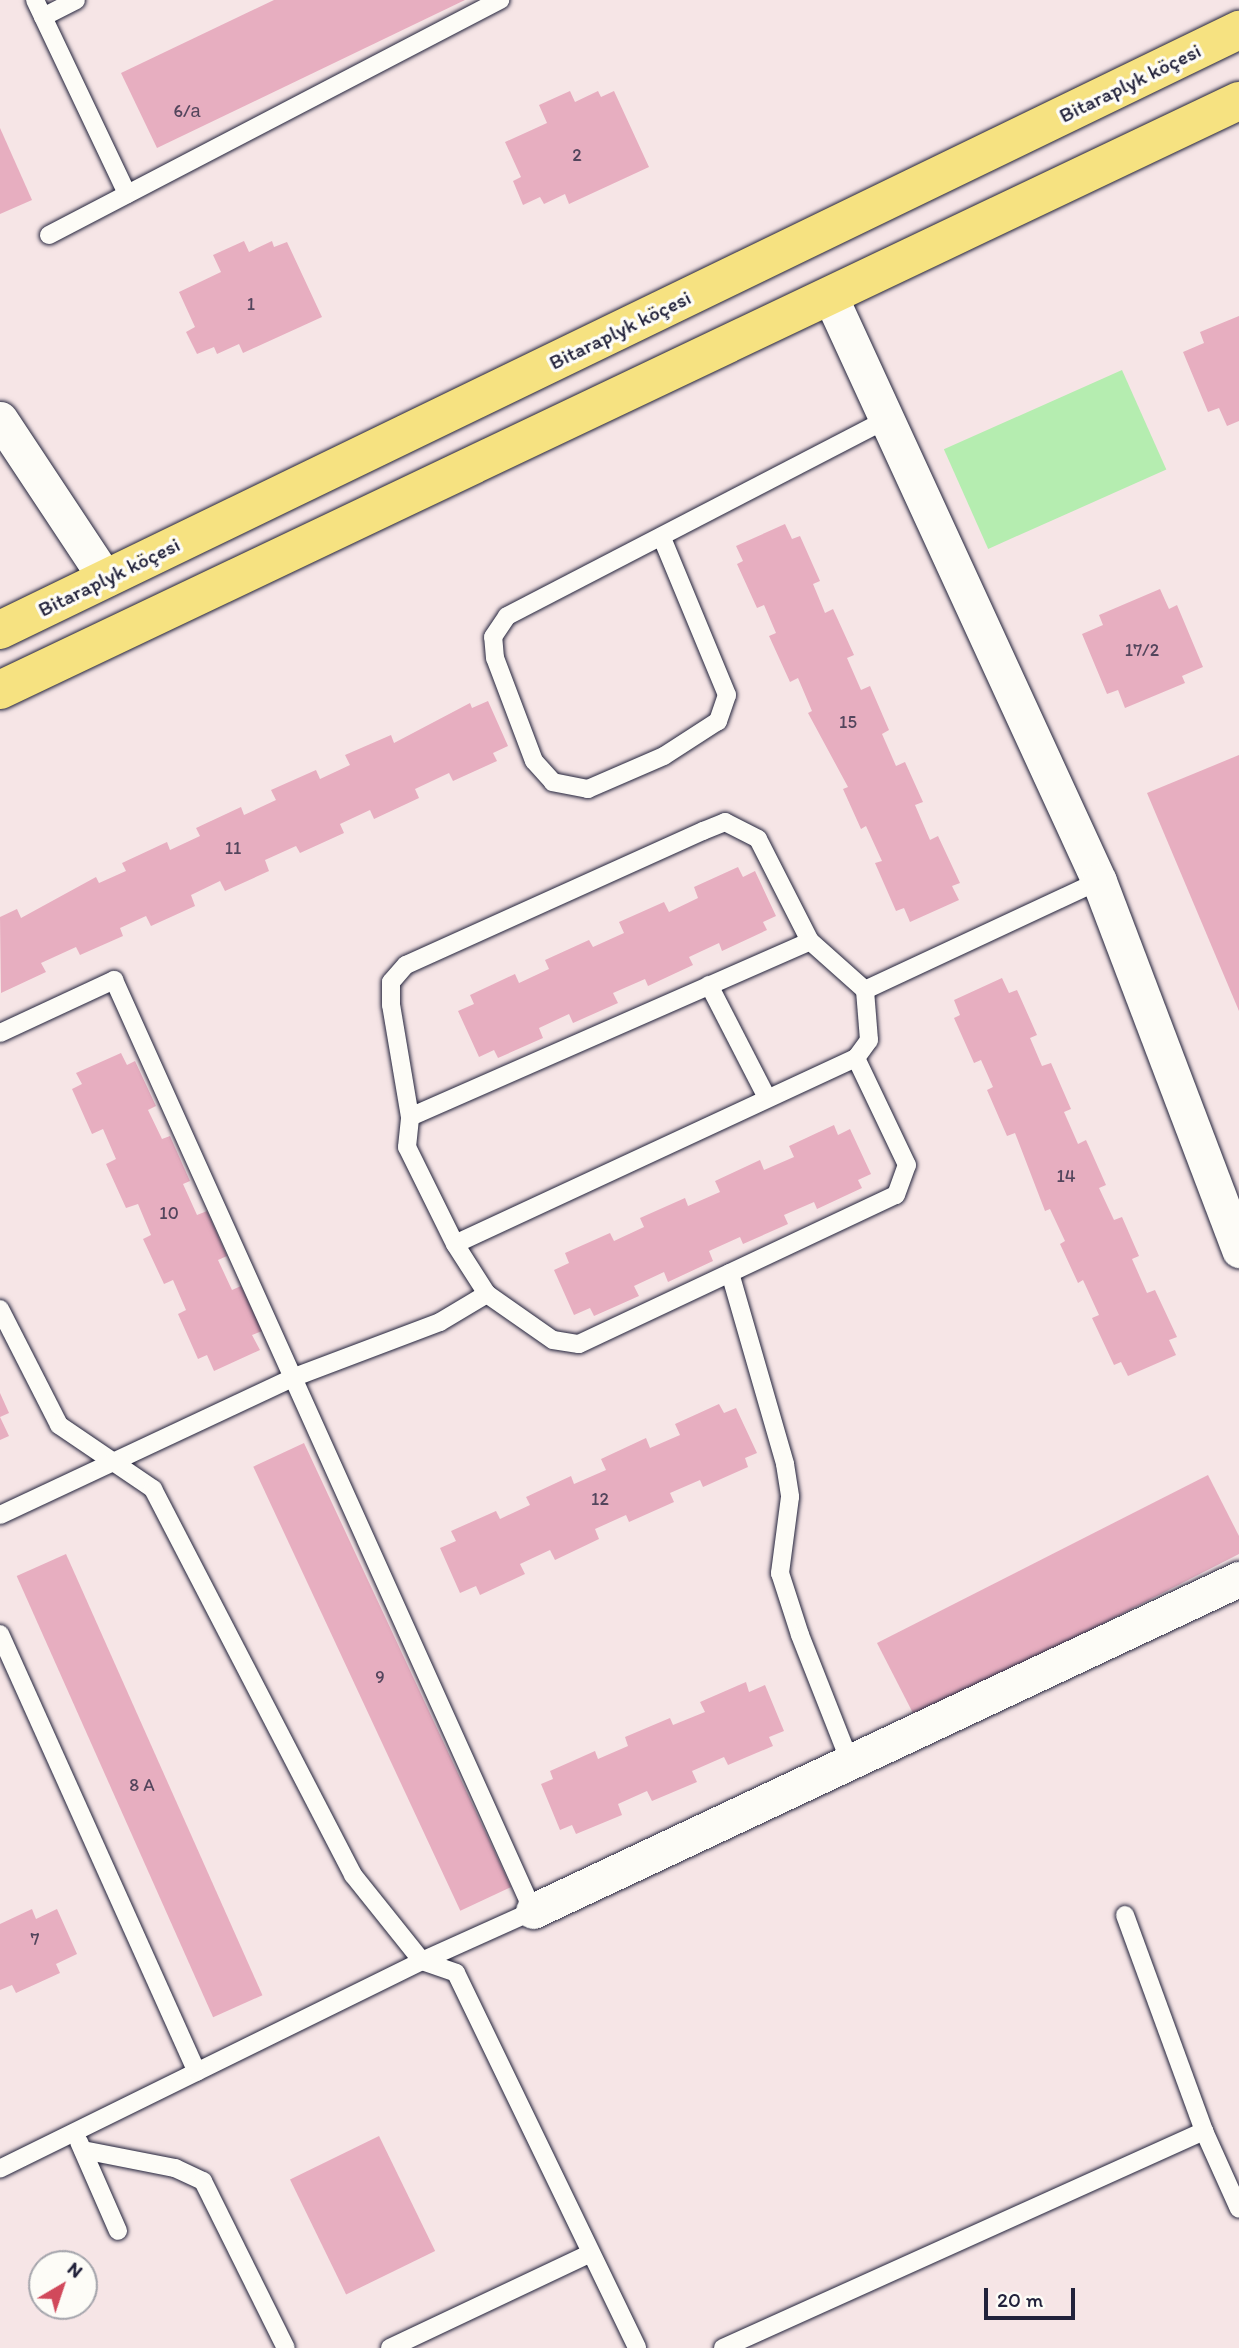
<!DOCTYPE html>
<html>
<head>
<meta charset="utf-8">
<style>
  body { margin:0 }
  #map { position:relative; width:1239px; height:2348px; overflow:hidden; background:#f6e5e6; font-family:Itim,sans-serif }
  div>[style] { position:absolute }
  .green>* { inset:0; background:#b5edb0; transform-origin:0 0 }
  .building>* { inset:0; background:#e7aec0; transform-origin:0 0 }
  .roads { filter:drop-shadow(0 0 2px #22223b) drop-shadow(0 0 2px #22223b) }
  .lane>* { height:18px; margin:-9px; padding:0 9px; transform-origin:9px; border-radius:9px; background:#fdfcf7 }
  .street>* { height:35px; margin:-17.5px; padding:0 17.5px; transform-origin:17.5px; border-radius:17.5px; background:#fdfcf7 }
  .highway>* { height:38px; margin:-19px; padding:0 19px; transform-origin:19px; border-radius:19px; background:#f6e281 }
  span { translate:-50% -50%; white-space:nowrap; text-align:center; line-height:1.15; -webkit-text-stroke:7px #fdfcf7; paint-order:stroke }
  .number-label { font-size:18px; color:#53455c }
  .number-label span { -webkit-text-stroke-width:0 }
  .street-label { font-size:21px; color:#22223b }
  .north { position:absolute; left:28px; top:2250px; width:70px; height:70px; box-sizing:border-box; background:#fdfcf7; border:2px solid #a5a5ac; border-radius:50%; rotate:39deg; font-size:19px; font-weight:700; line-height:28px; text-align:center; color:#22223b }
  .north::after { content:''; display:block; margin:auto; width:24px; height:32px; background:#d1495b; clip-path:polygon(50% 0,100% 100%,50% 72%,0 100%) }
  .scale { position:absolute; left:984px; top:2288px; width:91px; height:32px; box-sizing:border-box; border:4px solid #22223b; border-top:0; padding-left:9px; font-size:21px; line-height:24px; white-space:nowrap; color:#22223b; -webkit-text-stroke:5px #fdfcf7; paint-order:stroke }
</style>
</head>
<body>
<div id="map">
  <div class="green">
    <div style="left:1122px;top:370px;width:109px;height:195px;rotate:66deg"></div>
  </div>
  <div class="building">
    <div style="clip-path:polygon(274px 0,465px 0,157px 148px,121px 73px)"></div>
    <div style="clip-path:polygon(570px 91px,575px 102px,598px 91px,601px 97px,614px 91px,649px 167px,569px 204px,565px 194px,544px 204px,540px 197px,523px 205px,513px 181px,521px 177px,505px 142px,547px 123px,539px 105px)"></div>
    <div style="clip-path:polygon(0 128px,32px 200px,0 214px)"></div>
    <div style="clip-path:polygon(244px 241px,249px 252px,272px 241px,274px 247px,287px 242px,322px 317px,243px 353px,239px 344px,217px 354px,214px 347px,197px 354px,186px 332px,195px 327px,179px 292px,221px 272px,213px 255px)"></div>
    <div style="clip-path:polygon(1239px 316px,1239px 421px,1227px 426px,1219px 408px,1208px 412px,1183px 352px,1204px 343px,1200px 332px)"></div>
    <div style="clip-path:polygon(785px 524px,792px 539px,800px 536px,820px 581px,813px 584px,825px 613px,833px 609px,854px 655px,847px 658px,861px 690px,870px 686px,889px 730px,882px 734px,896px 766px,905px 762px,923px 802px,915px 805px,930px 840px,938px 836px,960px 883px,952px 886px,959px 900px,910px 922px,904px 908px,896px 911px,875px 863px,882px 861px,866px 826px,861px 829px,843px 789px,848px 787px,808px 713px,812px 711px,798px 678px,790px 682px,769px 636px,776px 633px,764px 605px,757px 608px,737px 564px,743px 561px,736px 546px)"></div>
    <div style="clip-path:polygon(1160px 589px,1169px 609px,1177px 605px,1203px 667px,1182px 676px,1185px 683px,1125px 708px,1118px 690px,1107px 694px,1082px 634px,1103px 625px,1099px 615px)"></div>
    <div style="clip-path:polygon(488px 701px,508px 746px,493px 753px,497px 761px,453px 781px,449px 773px,415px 789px,419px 798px,374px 819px,370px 810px,340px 824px,344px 833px,300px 853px,296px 846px,265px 860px,269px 871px,225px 891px,220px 881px,191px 895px,195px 906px,151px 926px,146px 916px,120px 928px,123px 936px,80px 955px,76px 947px,41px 963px,46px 972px,1px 993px,0 917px,17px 909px,21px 918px,96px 877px,99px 883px,126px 871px,122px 863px,167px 842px,170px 850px,200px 836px,196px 828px,241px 807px,244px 815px,276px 800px,271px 790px,316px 770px,320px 779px,350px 765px,345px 755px,391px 735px,394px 743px,470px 703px,472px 708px)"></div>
    <div style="clip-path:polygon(1239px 755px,1239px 1011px,1147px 793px)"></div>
    <div style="clip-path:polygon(738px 867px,743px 877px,755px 871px,776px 916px,763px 922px,767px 930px,722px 951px,719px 943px,689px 957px,693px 965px,648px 986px,645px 979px,613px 993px,618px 1003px,573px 1023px,569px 1014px,539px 1028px,543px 1038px,498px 1058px,494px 1050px,479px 1057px,458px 1011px,474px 1004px,470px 995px,515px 974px,519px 983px,549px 969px,545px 960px,589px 940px,593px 947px,624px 933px,619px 922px,664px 902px,669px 912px,698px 898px,694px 887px)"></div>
    <div style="clip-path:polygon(1002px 978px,1009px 993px,1017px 990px,1037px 1035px,1030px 1038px,1042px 1066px,1051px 1063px,1071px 1109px,1064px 1112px,1078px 1144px,1086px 1140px,1106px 1185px,1099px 1188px,1114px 1220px,1122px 1217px,1139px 1256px,1132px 1259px,1147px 1293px,1155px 1290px,1177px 1337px,1169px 1340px,1176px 1355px,1128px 1376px,1121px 1362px,1114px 1365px,1092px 1318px,1099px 1315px,1083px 1280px,1078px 1283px,1060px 1244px,1065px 1241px,1050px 1209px,1045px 1211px,1015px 1133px,1007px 1136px,987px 1090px,993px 1087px,981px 1060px,974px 1063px,954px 1018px,960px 1015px,954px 1000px)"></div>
    <div style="clip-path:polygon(121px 1053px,127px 1065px,135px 1061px,156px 1106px,148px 1110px,162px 1139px,170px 1136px,190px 1181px,183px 1184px,197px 1215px,207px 1211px,227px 1256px,218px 1260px,232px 1290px,241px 1286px,262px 1331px,252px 1335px,260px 1350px,214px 1371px,207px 1355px,198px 1359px,178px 1314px,186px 1310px,173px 1280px,164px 1284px,143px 1239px,151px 1235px,138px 1204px,126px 1208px,106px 1164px,116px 1159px,103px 1129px,92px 1134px,72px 1089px,82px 1084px,76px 1073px)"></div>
    <div style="clip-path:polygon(834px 1125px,838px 1135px,850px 1129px,871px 1174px,858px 1180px,862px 1188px,817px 1209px,814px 1202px,784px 1215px,788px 1224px,743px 1244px,740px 1237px,709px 1251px,713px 1261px,668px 1282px,664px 1272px,634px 1286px,639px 1296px,594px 1316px,590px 1308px,574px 1315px,554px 1270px,569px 1263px,565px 1253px,610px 1233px,614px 1241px,644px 1227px,640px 1218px,685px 1198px,688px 1206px,720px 1192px,715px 1181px,760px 1160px,764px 1170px,794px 1157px,789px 1146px)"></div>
    <div style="clip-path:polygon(0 1393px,9px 1413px,0 1417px)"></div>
    <div style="clip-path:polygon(719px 1404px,724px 1413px,736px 1408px,757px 1453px,745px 1458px,748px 1467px,703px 1487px,700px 1480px,670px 1493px,674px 1502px,629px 1522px,626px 1515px,595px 1529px,599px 1539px,555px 1560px,550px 1550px,520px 1564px,525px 1574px,480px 1595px,476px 1586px,460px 1593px,440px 1548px,456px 1541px,451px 1531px,496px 1511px,500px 1519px,530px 1505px,526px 1497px,571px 1476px,574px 1484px,606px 1470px,601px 1459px,646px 1438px,650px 1448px,680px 1435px,675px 1424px)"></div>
    <div style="clip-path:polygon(0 1417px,9px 1436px,0 1440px)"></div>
    <div style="left:304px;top:1443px;width:490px;height:56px;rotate:65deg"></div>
    <div style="clip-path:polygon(1208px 1475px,1239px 1536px,1239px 1554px,916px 1719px,877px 1643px)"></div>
    <div style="left:66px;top:1554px;width:483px;height:54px;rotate:66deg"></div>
    <div style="clip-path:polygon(746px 1682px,749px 1692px,765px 1685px,784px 1731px,769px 1737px,773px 1746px,728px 1765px,724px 1757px,692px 1771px,697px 1782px,652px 1801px,647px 1791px,618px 1804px,622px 1815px,576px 1834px,572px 1825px,560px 1830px,541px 1784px,553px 1779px,550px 1771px,595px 1751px,598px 1759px,628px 1746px,625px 1737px,670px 1718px,673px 1725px,705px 1712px,700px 1702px)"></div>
    <div style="clip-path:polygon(32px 1909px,36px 1919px,57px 1909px,77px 1954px,56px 1964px,60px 1973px,16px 1993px,12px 1985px,0 1990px,0 1924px)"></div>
    <div style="left:379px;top:2136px;width:128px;height:99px;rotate:64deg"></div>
  </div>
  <div class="roads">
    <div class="lane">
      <div style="left:35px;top:0;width:215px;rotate:64.6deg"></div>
      <div style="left:43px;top:17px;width:37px;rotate:-27deg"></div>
      <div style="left:49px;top:235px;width:509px;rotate:-27.52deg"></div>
      <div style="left:662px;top:538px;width:170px;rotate:67.5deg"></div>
      <div style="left:727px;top:695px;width:28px;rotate:109deg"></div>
      <div style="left:718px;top:721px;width:64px;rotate:147.1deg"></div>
      <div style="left:664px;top:756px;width:83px;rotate:156.5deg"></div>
      <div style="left:588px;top:789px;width:36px;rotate:-169deg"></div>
      <div style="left:553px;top:782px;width:28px;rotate:-132deg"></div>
      <div style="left:534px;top:761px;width:110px;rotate:-110.7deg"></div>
      <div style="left:495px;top:658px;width:21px;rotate:-95deg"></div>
      <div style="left:493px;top:637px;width:25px;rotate:-56deg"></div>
      <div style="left:507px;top:616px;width:428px;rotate:-27.4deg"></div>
      <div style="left:709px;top:985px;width:127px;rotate:62.8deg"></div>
      <div style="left:0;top:1033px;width:126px;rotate:-24.9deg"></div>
      <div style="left:114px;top:980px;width:1021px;rotate:65.77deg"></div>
      <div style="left:533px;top:1911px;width:122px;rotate:155.8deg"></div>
      <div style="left:410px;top:1117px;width:114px;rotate:-99.6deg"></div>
      <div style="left:391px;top:1005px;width:23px;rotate:-90deg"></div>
      <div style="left:391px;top:982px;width:23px;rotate:-49deg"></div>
      <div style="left:406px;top:965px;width:326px;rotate:-24.3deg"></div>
      <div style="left:703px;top:831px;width:24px;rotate:-22deg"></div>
      <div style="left:725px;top:822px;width:37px;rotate:27deg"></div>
      <div style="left:758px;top:839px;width:114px;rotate:63deg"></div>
      <div style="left:455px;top:1244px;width:442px;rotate:-24.9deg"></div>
      <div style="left:856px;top:1058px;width:22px;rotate:-54deg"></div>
      <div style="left:869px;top:1040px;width:50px;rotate:-94.6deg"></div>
      <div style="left:730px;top:1273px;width:199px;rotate:73.9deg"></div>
      <div style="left:785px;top:1464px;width:33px;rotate:81deg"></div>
      <div style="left:790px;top:1497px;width:77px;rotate:97.5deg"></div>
      <div style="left:780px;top:1573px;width:65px;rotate:72.1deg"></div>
      <div style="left:800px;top:1635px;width:136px;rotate:68.5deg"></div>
      <div style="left:487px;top:1294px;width:80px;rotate:34.9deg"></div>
      <div style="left:553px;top:1340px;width:26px;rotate:9deg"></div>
      <div style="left:579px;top:1344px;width:350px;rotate:-25.2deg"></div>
      <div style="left:896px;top:1195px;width:32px;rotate:-70deg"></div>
      <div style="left:907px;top:1165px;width:119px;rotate:-115.5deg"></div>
      <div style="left:0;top:1309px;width:130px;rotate:63deg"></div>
      <div style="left:59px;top:1425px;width:114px;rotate:34.2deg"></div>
      <div style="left:153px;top:1489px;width:435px;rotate:62.6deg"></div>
      <div style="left:353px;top:1875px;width:110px;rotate:51.3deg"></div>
      <div style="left:422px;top:1961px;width:470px;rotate:153.8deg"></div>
      <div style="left:0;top:1515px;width:323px;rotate:-25.1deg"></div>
      <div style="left:292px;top:1378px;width:158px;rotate:-20.7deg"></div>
      <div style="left:440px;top:1322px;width:55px;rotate:-30.8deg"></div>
      <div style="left:487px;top:1294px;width:59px;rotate:-122.6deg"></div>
      <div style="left:455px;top:1244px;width:108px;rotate:-116.3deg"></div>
      <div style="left:407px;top:1147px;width:30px;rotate:-84deg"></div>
      <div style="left:410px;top:1117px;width:437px;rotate:-23.7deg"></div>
      <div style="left:810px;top:941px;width:74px;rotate:41.7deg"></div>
      <div style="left:865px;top:990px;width:258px;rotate:-25deg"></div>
      <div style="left:0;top:1634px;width:480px;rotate:65.8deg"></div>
      <div style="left:1125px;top:1915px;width:230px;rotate:69.9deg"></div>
      <div style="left:1204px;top:2131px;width:85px;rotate:65.8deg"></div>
      <div style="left:422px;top:1961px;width:36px;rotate:19deg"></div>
      <div style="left:456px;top:1973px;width:416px;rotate:64.2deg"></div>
      <div style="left:79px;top:2142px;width:97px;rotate:66.3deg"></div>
      <div style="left:83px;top:2150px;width:94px;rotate:11.1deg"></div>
      <div style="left:175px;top:2168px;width:31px;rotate:25deg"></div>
      <div style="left:203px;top:2181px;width:186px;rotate:63.6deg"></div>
      <div style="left:390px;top:2348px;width:222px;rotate:-25.3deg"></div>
      <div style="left:723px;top:2348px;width:528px;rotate:-24.28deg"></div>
    </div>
    <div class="street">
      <div style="left:830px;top:296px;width:644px;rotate:65.31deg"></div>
      <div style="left:1099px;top:881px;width:395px;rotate:69.2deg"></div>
      <div style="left:0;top:419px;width:192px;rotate:56.5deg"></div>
      <div style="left:533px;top:1911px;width:780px;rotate:-25.19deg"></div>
    </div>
    <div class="highway">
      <div style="left:0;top:630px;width:1377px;rotate:-25.84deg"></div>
      <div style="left:0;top:690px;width:1372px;rotate:-25.43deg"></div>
    </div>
  </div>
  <div class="number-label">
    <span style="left:187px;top:111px">6/а</span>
    <span style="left:577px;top:155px">2</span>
    <span style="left:251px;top:304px">1</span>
    <span style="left:1142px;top:650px">17/2</span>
    <span style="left:848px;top:722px">15</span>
    <span style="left:233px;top:848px">11</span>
    <span style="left:1066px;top:1176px">14</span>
    <span style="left:169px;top:1213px">10</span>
    <span style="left:600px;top:1499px">12</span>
    <span style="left:380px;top:1677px">9</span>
    <span style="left:142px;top:1785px">8 A</span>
    <span style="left:35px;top:1939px">7</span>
  </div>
  <div class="street-label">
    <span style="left:1130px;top:83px;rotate:-26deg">Bitaraplyk köçesi</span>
    <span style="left:620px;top:330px;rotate:-26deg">Bitaraplyk köçesi</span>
    <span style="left:109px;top:577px;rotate:-26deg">Bitaraplyk köçesi</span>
  </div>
  <div class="north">N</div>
  <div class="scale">20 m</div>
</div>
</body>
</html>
